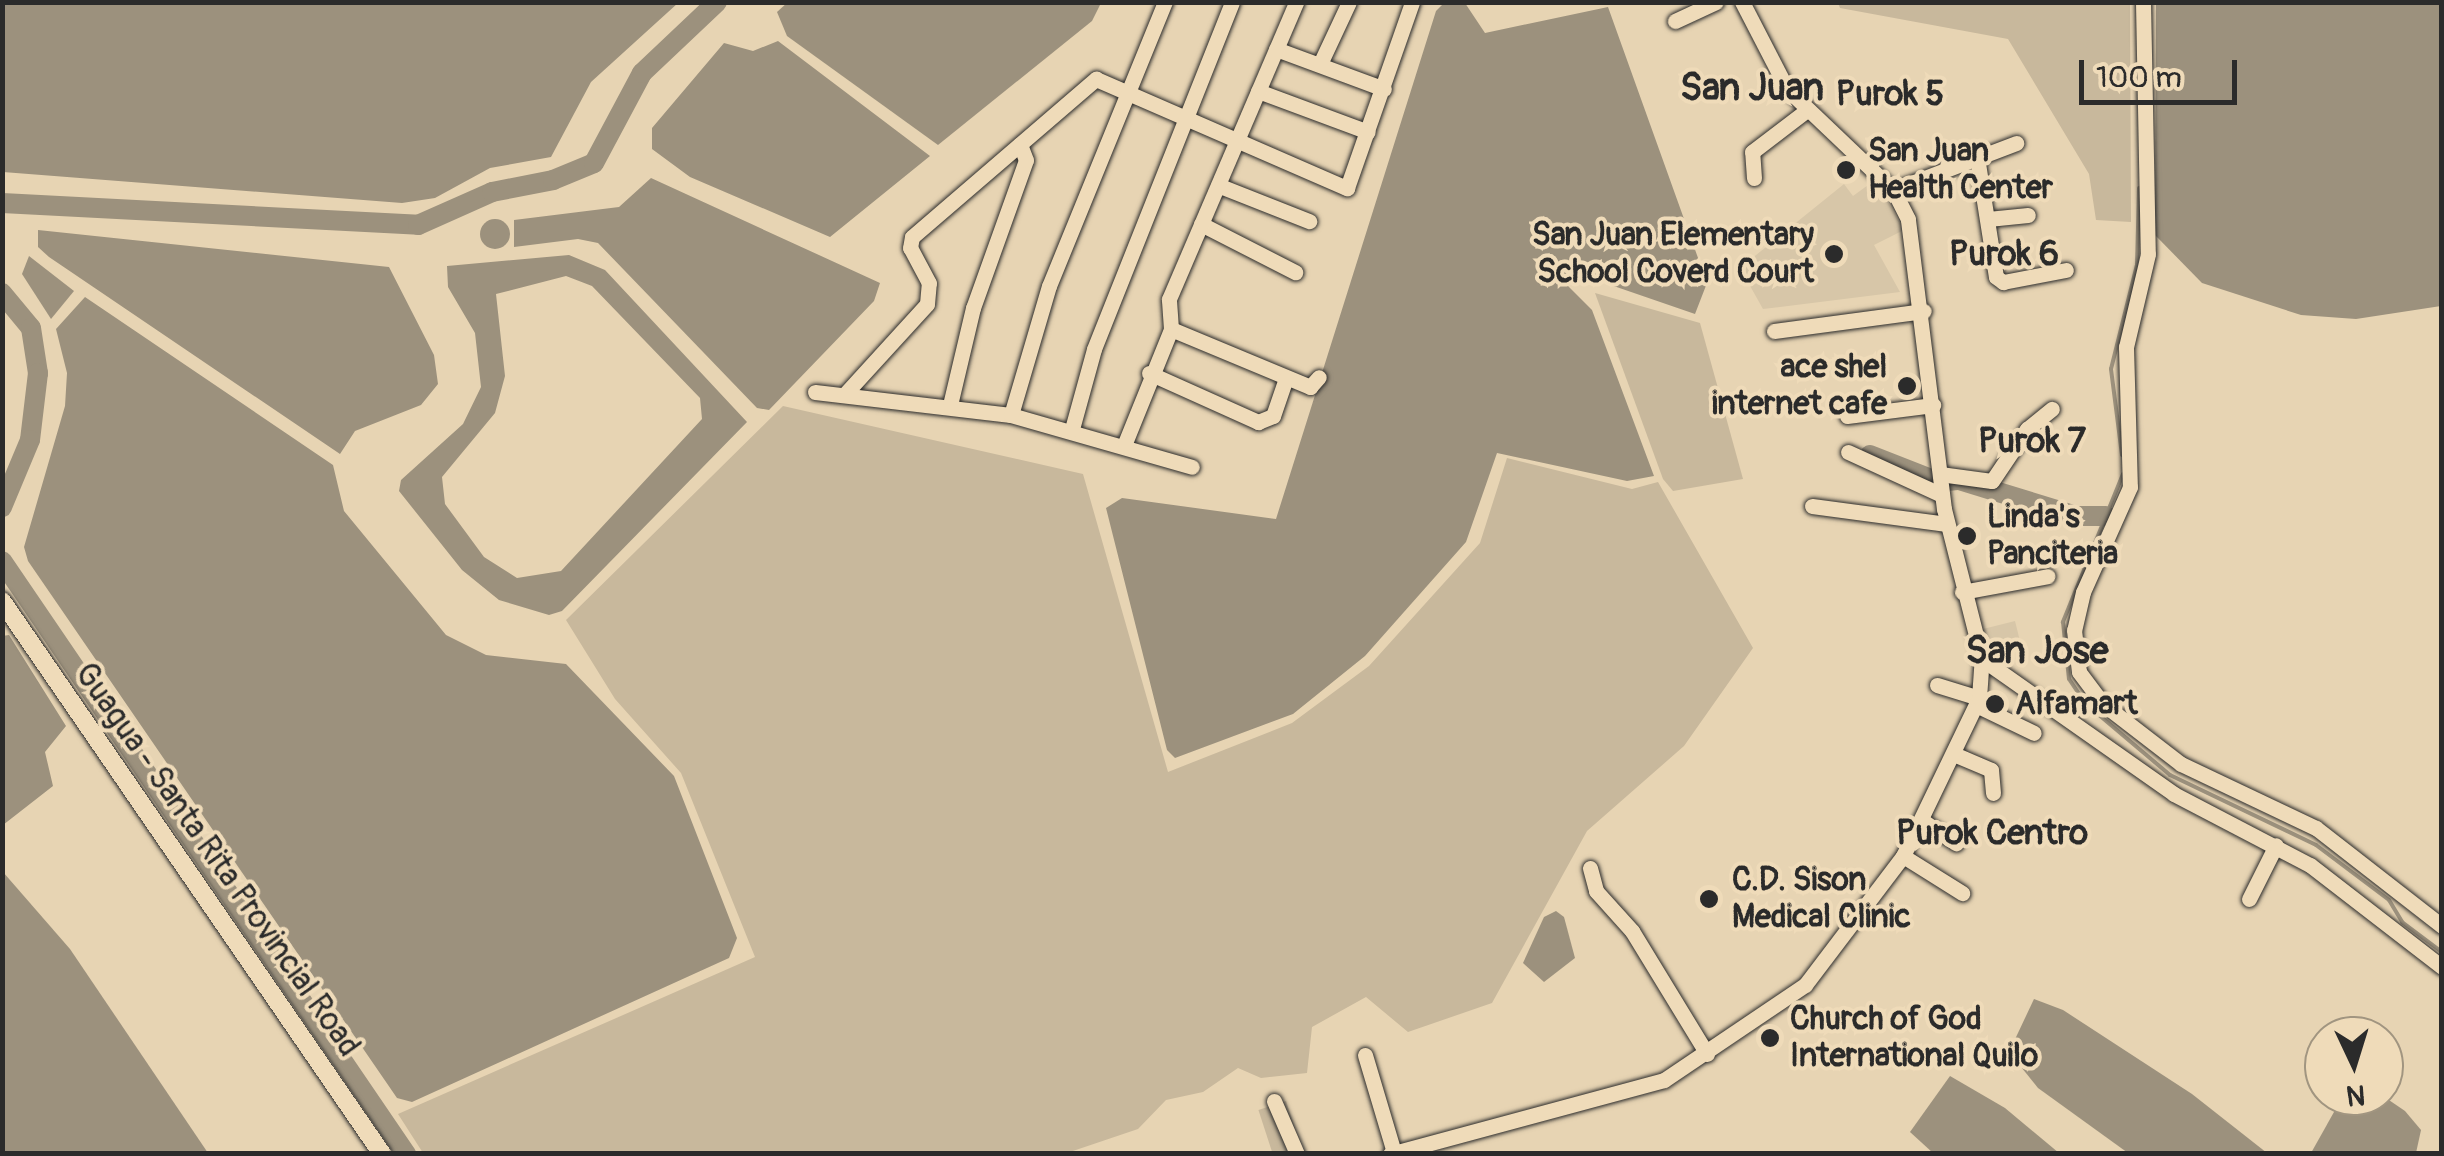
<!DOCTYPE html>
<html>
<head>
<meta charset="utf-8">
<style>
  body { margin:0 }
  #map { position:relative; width:2444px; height:1156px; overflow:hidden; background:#e7d4b3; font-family:Pangolin,sans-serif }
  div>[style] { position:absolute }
  .built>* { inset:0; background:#d7c6a8; transform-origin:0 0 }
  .green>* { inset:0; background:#c8b89c; transform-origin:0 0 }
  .water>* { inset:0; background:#9c917d }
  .round { border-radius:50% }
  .stream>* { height:4px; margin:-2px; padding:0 2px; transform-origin:2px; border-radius:2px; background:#9c917d }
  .river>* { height:20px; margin:-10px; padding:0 10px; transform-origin:10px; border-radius:10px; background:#9c917d }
  .roads { filter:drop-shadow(0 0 2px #2b2b2b) drop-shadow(0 0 2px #2b2b2b) }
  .minor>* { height:15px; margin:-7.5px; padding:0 7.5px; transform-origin:7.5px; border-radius:7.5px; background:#efdbb9 }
  .major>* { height:18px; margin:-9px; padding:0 9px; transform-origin:9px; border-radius:9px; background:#efdbb9 }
  .dots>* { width:28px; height:28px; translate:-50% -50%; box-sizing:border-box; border:5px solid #efdbb9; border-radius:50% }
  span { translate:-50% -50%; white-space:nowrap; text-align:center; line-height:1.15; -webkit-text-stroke:8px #efdbb9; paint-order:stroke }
  .poi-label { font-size:32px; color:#2b2b2b; font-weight:700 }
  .left { translate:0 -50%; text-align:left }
  .right { translate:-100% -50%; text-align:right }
  .street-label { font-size:32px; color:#2b2b2b }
  .neighbourhood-label { font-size:35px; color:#2b2b2b; font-weight:700 }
  .quarter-label { font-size:38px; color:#2b2b2b; font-weight:700 }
  .frame { position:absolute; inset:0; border:5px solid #2b2b2b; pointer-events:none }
  .north { position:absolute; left:2304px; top:1016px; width:100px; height:100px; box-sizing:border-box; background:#efdbb9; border:2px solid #a19580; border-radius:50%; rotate:176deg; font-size:28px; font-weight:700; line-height:40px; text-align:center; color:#2b2b2b }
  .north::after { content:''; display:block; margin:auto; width:35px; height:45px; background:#2b2b2b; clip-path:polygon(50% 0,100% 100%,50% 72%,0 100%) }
  .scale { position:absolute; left:2079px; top:60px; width:158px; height:45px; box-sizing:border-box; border:5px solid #2b2b2b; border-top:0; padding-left:12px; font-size:30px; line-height:35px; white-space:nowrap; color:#2b2b2b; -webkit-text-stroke:8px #efdbb9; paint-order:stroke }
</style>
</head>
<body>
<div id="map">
  <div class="built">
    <div style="clip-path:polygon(1875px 180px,1904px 230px,1874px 245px,1900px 292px,1763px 309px,1740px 268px,1844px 184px,1853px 196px)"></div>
    <div style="left:2015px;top:621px;width:21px;height:36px;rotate:76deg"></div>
  </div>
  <div class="green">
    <div style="clip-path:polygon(1838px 3px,2130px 3px,2131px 222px,2096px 220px,2089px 174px,2008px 39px,1840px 8px)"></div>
    <div style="clip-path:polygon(1595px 293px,1700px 323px,1743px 479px,1673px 491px,1663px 479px)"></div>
    <div style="clip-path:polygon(783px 406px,1083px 474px,1168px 772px,1292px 723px,1369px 666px,1480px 543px,1507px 458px,1632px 489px,1658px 482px,1753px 648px,1684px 746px,1587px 831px,1492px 1003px,1408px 1032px,1366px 997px,1312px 1027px,1307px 1073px,1261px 1078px,1238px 1068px,1203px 1092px,1166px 1100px,1138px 1129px,1067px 1153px,423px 1153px,398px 1114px,755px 957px,681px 773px,615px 699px,566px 620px)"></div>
    <div style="left:1286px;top:1101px;width:49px;height:29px;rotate:72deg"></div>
  </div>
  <div class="water">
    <div style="clip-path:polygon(788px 2px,1101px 2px,1101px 3px,1092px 21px,938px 145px,787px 36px,777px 12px)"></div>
    <div style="clip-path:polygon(2px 3px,3px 2px,678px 3px,591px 82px,551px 157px,490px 168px,435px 198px,402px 203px,3px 172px)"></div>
    <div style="clip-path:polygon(1465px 3px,1485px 33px,1608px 7px,1707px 283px,1695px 314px,1573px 272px,1563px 281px,1592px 310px,1654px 476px,1627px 481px,1497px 453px,1466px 542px,1365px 656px,1293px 714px,1175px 758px,1167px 750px,1106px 508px,1122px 498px,1276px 519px,1436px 11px,1444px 3px)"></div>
    <div style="clip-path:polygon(2156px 3px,2441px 3px,2441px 306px,2356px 319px,2301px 315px,2202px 283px,2155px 235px)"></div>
    <div style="clip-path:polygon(778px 41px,930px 156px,830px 237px,690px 177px,652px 149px,652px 128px,724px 43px,753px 51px)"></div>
    <div style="clip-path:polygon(651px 178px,880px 283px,874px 301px,769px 410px,757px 408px,598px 243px,578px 239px,514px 247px,514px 220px,619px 207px)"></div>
    <div class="round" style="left:480px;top:219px;width:30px;height:30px"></div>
    <div style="clip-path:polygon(38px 230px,389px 267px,434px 355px,438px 384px,421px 405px,355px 431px,340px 454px,49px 257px,38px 247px)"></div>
    <div style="clip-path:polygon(evenodd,569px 255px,605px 270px,747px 422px,562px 611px,549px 615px,499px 600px,462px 570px,399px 491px,401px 480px,463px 424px,481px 387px,475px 333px,448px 287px,447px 266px,569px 255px,566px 276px,592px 286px,700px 398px,702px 419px,561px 571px,517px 578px,484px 557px,445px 504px,442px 477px,495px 413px,505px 376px,496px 294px,566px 276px)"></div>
    <div style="clip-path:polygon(29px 256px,74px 291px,51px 319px,22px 274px)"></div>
    <div style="clip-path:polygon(85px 297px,333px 465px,344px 511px,446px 635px,486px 655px,566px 664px,674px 776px,737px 938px,729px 958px,412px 1102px,397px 1098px,28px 561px,24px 547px,65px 406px,67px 373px,56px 329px)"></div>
    <div style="clip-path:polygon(9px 635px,66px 726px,45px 752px,53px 786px,3px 825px,2px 636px)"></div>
    <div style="clip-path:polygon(3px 872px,70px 949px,208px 1153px,3px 1153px)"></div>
    <div style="clip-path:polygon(1556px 911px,1564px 917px,1575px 958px,1544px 982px,1523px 963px,1544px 917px)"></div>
    <div style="clip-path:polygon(2034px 999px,2063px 1010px,2192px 1094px,2267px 1153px,2128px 1153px,2038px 1088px,2009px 1052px)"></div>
    <div style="clip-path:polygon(1950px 1076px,2005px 1108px,2059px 1153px,1933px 1153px,1910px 1132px)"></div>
    <div style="clip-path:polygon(2343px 1096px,2383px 1096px,2405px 1111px,2421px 1130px,2416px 1153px,2311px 1153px)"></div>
  </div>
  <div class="stream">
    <div style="left:2122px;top:455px;width:87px;rotate:-97.3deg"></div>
    <div style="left:2111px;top:369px;width:107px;rotate:-76deg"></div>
    <div style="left:2137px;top:265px;width:77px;rotate:-88.5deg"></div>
    <div style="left:2123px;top:474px;width:160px;rotate:112.1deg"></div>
    <div style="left:2063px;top:622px;width:57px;rotate:84deg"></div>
    <div style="left:2069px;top:679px;width:30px;rotate:56deg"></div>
    <div style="left:2086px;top:704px;width:110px;rotate:40.2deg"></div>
    <div style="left:2170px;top:775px;width:162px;rotate:25.6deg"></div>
    <div style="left:2316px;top:845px;width:91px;rotate:37deg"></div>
    <div style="left:2389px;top:900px;width:26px;rotate:59deg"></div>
    <div style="left:2402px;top:922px;width:50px;rotate:36.9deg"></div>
  </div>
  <div class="river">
    <div style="left:2px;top:203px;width:417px;rotate:3deg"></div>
    <div style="left:418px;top:225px;width:81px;rotate:-24deg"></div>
    <div style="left:492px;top:192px;width:62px;rotate:-11.1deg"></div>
    <div style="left:553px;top:180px;width:44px;rotate:-22.5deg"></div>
    <div style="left:594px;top:163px;width:102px;rotate:-61.9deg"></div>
    <div style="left:642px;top:73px;width:103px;rotate:-43.4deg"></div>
    <div style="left:2px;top:293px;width:45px;rotate:50.4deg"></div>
    <div style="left:31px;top:328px;width:46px;rotate:81.2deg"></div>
    <div style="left:38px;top:373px;width:67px;rotate:96.8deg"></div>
    <div style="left:30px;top:440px;width:73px;rotate:112.7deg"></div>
    <div style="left:1870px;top:455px;width:74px;rotate:21.4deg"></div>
    <div style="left:1939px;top:482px;width:20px;rotate:-6deg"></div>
    <div style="left:1959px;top:480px;width:122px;rotate:17.1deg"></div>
    <div style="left:2076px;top:516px;width:30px"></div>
    <div style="left:2px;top:561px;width:718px;rotate:55.73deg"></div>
  </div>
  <div class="roads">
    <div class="minor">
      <div style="left:2143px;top:2px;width:252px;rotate:88.9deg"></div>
      <div style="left:2148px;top:254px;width:96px;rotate:103.3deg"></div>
      <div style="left:2126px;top:347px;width:140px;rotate:88.4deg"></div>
      <div style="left:2130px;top:487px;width:115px;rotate:114.1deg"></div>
      <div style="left:2083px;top:592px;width:39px;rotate:103deg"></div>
      <div style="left:2074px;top:630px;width:42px;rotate:83.2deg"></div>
      <div style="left:2079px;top:672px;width:40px;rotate:53deg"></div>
      <div style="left:2103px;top:704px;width:98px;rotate:37.6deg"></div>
      <div style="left:2181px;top:764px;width:149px;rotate:25.4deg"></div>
      <div style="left:2316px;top:828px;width:160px;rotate:37.9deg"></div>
      <div style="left:1675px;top:21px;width:45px;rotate:-24.9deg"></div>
      <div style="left:1276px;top:49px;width:115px;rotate:20.3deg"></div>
      <div style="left:1320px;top:64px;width:68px;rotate:-64.9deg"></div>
      <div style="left:1258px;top:91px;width:117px;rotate:20.4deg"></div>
      <div style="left:1977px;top:157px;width:121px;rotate:81deg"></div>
      <div style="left:1996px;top:277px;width:9px;rotate:36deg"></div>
      <div style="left:2003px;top:282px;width:64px;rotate:-10.8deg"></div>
      <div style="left:1754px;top:178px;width:26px;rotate:-94deg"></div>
      <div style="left:1752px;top:152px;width:69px;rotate:-37.4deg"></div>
      <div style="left:1220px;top:186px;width:96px;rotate:21.5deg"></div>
      <div style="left:1893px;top:190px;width:132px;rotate:-20.9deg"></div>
      <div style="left:1988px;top:219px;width:40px;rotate:-5.7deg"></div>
      <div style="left:1201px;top:224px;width:106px;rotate:27.1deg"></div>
      <div style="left:1171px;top:329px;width:151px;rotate:22.6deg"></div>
      <div style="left:1310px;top:387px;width:13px;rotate:-48deg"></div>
      <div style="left:1774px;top:331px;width:151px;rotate:-7.6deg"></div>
      <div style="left:1149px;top:373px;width:120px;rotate:24.2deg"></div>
      <div style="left:1258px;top:422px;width:16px;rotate:-22deg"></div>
      <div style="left:1273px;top:416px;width:40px;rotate:-71.1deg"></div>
      <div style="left:815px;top:392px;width:197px;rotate:6.7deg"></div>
      <div style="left:1011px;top:415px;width:188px;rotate:16deg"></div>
      <div style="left:844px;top:395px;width:123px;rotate:-47.6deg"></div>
      <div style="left:927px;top:304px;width:21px;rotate:-85deg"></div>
      <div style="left:929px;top:283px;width:40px;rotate:-118deg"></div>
      <div style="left:910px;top:248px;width:11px;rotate:-80deg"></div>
      <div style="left:912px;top:237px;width:243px;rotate:-40.7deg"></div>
      <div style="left:1096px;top:79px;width:274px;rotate:23.5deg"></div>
      <div style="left:1347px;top:188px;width:197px;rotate:-70.7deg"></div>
      <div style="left:950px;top:405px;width:100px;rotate:-76.7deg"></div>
      <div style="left:973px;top:308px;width:157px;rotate:-70.3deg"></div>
      <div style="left:1026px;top:160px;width:17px;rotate:-111deg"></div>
      <div style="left:1011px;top:415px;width:134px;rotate:-73.6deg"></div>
      <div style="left:1049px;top:286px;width:307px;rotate:-67.8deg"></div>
      <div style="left:1847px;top:416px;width:87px;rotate:-7.3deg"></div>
      <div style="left:1072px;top:429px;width:83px;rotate:-74.6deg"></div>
      <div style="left:1094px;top:349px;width:373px;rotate:-68.3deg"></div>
      <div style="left:1125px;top:443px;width:123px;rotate:-68deg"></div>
      <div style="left:1171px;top:329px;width:30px;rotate:-94deg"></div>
      <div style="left:1169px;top:299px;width:323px;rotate:-66.8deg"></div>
      <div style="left:1848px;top:452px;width:103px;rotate:24.6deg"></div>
      <div style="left:1940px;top:474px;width:52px;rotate:7.7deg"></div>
      <div style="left:1992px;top:481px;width:63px;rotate:-56.1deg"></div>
      <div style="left:2027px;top:429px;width:32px;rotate:-39deg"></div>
      <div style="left:1812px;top:506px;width:136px;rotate:7.6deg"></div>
      <div style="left:1962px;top:592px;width:87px;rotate:-10.5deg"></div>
      <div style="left:1982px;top:659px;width:235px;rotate:35.1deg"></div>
      <div style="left:2174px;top:794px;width:153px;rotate:27.6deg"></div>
      <div style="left:2310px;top:865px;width:167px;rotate:37.7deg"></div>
      <div style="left:1937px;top:685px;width:44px;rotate:17.2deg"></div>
      <div style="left:1976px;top:705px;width:64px;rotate:25.8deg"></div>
      <div style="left:1956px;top:755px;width:38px;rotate:23deg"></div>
      <div style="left:1991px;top:770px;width:23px;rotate:85deg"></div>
      <div style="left:1923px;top:821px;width:40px;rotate:34deg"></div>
      <div style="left:1903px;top:856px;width:70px;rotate:32.1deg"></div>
      <div style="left:1590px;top:868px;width:24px;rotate:75deg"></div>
      <div style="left:1596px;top:891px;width:54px;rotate:48deg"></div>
      <div style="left:1632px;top:931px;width:144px;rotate:58.6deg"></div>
      <div style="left:2249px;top:899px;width:60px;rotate:-63.4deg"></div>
      <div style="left:1365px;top:1055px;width:101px;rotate:73.4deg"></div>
      <div style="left:1274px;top:1101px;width:58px;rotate:66.5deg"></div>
      <div style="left:1390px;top:1154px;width:284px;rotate:-15.1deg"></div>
      <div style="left:1664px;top:1080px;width:170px;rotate:-34deg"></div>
      <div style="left:1805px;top:985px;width:162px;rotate:-52.8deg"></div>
      <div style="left:1903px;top:856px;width:175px;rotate:-64.3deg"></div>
      <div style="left:1979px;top:698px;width:39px;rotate:-86deg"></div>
      <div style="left:1982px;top:659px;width:155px;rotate:-104.2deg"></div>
      <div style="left:1944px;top:509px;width:292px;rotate:-97.1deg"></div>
      <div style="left:1908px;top:219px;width:33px;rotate:-117deg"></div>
      <div style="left:1893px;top:190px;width:146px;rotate:-136.4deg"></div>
      <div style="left:1787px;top:89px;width:98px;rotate:-117.3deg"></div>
    </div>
    <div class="major">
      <div style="left:2px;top:601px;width:671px;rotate:55.5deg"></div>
    </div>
  </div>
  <div class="dots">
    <div style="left:1846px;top:170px;background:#2b2b2b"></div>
    <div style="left:1834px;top:254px;background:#2b2b2b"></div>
    <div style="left:1907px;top:386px;background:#2b2b2b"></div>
    <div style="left:1967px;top:536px;background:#2b2b2b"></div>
    <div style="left:1995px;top:704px;background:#2b2b2b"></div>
    <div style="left:1709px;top:899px;background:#2b2b2b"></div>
    <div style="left:1770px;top:1038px;background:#2b2b2b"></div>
  </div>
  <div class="poi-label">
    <span class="left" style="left:1868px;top:170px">San Juan<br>Health Center</span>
    <span class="right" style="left:1814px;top:254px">San Juan Elementary<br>School Coverd Court</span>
    <span class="right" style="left:1887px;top:386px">ace shel<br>internet cafe</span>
    <span class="left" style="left:1987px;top:536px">Linda's<br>Panciteria</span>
    <span class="left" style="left:2015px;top:704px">Alfamart</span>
    <span class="left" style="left:1732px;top:899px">C.D. Sison<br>Medical Clinic</span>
    <span class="left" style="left:1790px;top:1038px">Church of God<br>International Quilo</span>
  </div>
  <div class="street-label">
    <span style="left:217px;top:860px;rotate:55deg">Guagua - Santa Rita Provincial Road</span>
  </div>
  <div class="neighbourhood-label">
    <span style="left:1890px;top:94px">Purok 5</span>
    <span style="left:2004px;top:254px">Purok 6</span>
    <span style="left:2032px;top:441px">Purok 7</span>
    <span style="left:1992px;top:833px">Purok Centro</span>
  </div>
  <div class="quarter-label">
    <span style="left:1752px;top:89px">San Juan</span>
    <span style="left:2037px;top:652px">San Jose</span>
  </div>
  <div class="frame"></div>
  <div class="north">N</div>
  <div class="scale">100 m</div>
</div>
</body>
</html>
